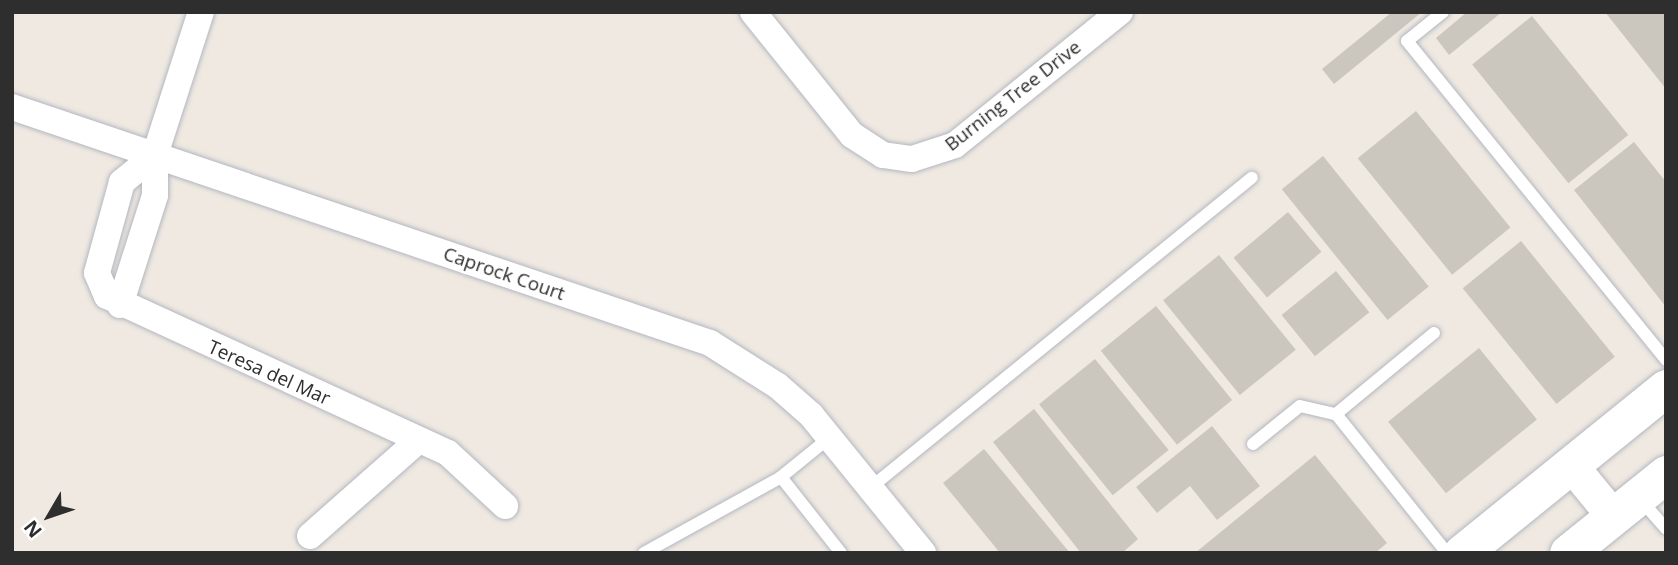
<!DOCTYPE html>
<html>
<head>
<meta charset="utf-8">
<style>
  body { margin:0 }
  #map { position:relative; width:1678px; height:565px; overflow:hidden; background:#efe9e1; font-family:"Open Sans",sans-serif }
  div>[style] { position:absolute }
  .building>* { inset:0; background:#cbc7bf; transform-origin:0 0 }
  .roads { filter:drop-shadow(0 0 2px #b4b7c1) drop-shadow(0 0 2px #b4b7c1) }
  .service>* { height:12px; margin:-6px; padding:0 6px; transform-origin:6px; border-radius:6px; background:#fff }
  .minor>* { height:26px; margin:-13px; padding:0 13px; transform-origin:13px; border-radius:13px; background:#fff }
  .tertiary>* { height:33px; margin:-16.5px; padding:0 16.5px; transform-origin:16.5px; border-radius:16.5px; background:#fff }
  .secondary>* { height:37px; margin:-18.5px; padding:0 18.5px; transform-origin:18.5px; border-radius:18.5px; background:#fff }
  span { translate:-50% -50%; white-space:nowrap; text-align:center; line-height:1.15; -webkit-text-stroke:5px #fff; paint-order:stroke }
  .street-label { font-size:19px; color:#2e2e2e }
  .frame { position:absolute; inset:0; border:14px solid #2e2e2e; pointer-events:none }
  .north { position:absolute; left:14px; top:481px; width:70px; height:70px; -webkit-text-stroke:5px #fff; paint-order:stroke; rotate:231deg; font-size:19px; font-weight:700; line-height:28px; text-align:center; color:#2e2e2e }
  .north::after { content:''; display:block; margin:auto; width:24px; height:32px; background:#2e2e2e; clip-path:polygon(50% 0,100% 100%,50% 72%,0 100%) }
</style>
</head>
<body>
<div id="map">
  <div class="building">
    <div style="clip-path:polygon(1392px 12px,1422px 12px,1334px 84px,1322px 69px)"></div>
    <div style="clip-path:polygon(1467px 12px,1502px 12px,1449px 55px,1436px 38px)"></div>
    <div style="clip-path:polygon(1605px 12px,1666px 12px,1666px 89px)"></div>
    <div style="left:1532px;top:16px;width:153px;height:77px;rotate:51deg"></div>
    <div style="left:1416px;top:111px;width:150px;height:75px;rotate:51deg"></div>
    <div style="clip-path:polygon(1634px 142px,1666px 182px,1666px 307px,1574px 190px)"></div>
    <div style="left:1323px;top:156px;width:168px;height:53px;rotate:51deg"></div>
    <div style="left:1288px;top:212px;width:52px;height:71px;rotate:50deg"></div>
    <div style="left:1521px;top:241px;width:149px;height:75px;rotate:51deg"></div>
    <div style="left:1219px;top:255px;width:122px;height:72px;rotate:51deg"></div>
    <div style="left:1336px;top:271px;width:53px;height:70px;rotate:51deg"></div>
    <div style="left:1156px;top:306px;width:121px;height:71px;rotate:51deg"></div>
    <div style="left:1479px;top:348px;width:92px;height:117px;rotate:51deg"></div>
    <div style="left:1095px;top:359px;width:117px;height:72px;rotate:51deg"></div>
    <div style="clip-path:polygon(1034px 409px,1138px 539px,1122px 553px,1081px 553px,993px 442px)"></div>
    <div style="clip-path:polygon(1212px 426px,1260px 486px,1217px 520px,1190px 486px,1157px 513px,1136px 487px)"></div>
    <div style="clip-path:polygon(984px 449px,1070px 553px,1000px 553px,943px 483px)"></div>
    <div style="clip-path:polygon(1315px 455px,1387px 543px,1375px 553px,1195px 553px)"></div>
  </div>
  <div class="roads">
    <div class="service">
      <div style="left:1443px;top:12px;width:46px;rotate:141.1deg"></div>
      <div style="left:1407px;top:41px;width:411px;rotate:50.9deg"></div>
      <div style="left:1434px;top:333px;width:127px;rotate:140.4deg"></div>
      <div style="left:1336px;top:414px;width:178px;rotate:51.4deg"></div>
      <div style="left:1253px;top:444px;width:60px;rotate:-39deg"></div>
      <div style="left:1300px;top:406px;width:37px;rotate:13deg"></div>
      <div style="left:781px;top:477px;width:97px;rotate:51.7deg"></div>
      <div style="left:870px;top:488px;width:492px;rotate:-39.1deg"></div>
      <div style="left:1641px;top:500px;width:38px;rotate:49deg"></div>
      <div style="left:644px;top:553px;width:157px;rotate:-29deg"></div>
      <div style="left:781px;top:477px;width:62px;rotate:-39.1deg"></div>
    </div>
    <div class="minor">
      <div style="left:753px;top:12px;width:158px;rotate:51.2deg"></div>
      <div style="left:852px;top:135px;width:37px;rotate:33deg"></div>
      <div style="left:883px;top:155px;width:29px;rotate:8deg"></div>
      <div style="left:912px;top:159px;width:45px;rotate:-18deg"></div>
      <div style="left:955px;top:145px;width:212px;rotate:-38.9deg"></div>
      <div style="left:12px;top:107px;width:737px;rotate:18.68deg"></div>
      <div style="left:710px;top:343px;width:80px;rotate:32.3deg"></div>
      <div style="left:778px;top:386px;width:44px;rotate:41.3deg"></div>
      <div style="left:811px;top:415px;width:178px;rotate:50.9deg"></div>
      <div style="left:155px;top:155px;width:43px;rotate:140.7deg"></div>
      <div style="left:122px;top:182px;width:94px;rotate:105.4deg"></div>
      <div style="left:97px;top:273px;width:25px;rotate:67deg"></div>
      <div style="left:107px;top:296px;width:375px;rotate:24.7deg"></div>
      <div style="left:448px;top:453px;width:78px;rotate:42.9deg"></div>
      <div style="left:120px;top:305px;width:115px;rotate:-72.3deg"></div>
      <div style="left:155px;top:195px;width:40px;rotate:-90deg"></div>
      <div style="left:155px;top:155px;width:150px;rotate:-72.2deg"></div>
      <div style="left:310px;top:536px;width:145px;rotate:-41.4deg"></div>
    </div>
    <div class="tertiary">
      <div style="left:1571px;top:465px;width:66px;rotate:50.5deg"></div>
    </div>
    <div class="secondary">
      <div style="left:1462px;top:553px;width:262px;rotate:-39deg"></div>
      <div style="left:1568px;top:553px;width:126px;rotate:-38.9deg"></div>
    </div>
  </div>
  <div class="street-label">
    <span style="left:1013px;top:96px;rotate:-38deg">Burning Tree Drive</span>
    <span style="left:504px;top:274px;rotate:19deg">Caprock Court</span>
    <span style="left:269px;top:373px;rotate:24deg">Teresa del Mar</span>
  </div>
  <div class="frame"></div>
  <div class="north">N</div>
</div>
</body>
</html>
